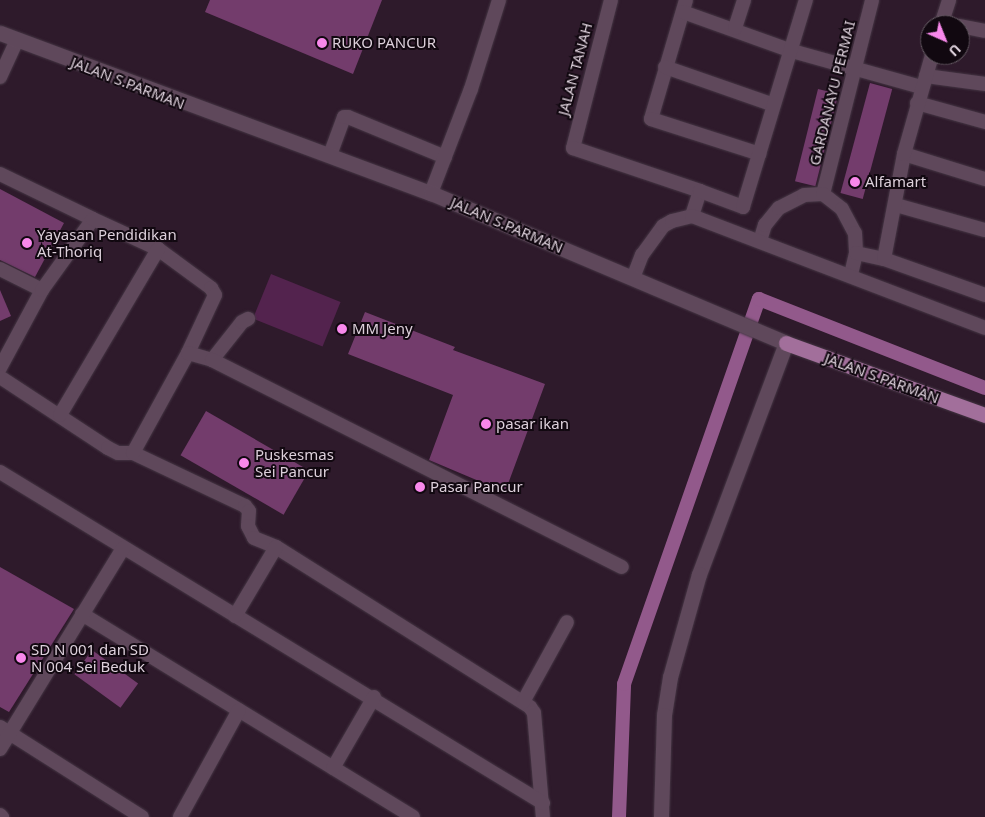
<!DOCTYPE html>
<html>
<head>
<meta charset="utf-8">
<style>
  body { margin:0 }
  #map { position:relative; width:985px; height:817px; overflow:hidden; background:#2e1a2b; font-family:"Noto Sans",sans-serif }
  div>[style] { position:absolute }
  .green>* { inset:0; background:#53234e; transform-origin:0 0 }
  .canal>* { height:14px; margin:-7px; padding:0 7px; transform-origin:7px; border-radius:7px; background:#92598b }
  .building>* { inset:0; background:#733c6c; transform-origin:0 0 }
  .roads { filter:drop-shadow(0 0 1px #453644) drop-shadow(0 0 1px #453644) }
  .street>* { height:14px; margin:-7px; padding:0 7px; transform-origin:7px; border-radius:7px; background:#5f485b }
  .secondary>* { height:15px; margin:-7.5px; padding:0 7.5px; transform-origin:7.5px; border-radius:7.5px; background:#5f485b }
  .primary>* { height:15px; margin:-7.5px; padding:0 7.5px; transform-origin:7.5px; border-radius:7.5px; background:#a26f9b }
  .dots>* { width:14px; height:14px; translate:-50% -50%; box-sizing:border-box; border:2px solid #110810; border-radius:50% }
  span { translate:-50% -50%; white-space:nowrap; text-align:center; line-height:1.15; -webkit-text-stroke:4px #110810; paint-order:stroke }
  .poi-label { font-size:15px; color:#ddd0db }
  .left { translate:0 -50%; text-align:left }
  .street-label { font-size:15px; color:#ddd0db }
  .north { position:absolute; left:920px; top:15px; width:50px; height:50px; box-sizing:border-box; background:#110810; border:1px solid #635861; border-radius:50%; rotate:136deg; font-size:14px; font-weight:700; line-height:20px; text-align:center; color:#ddd0db }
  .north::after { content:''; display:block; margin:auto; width:18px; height:22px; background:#f888eb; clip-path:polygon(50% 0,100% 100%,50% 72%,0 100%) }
</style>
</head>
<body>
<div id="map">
  <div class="green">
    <div style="left:271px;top:274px;width:75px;height:48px;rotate:22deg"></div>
  </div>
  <div class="canal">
    <div style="left:619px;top:817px;width:133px;rotate:-87.8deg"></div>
    <div style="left:624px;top:684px;width:408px;rotate:-70.7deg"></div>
    <div style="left:759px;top:299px;width:243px;rotate:21.5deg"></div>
  </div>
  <div class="building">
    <div style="clip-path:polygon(210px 0,382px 0,353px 74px,205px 12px)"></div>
    <div style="left:870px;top:83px;width:23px;height:114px;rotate:15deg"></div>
    <div style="left:818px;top:89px;width:21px;height:95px;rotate:14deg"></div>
    <div style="clip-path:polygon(0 189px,64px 223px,35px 277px,0 260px)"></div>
    <div style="clip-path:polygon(0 290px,11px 316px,0 321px)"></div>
    <div style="clip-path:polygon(365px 312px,455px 347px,453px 350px,545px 384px,505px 492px,429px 460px,453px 395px,348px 354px)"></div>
    <div style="left:206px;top:411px;width:119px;height:51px;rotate:30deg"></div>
    <div style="clip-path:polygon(0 567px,74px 609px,9px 712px,0 707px)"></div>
    <div style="left:92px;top:650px;width:57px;height:30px;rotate:36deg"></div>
  </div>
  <div class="roads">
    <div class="street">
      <div style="left:611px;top:0;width:153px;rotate:104.4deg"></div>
      <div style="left:573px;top:148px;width:134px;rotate:18.7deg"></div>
      <div style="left:700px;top:191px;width:26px;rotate:108deg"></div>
      <div style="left:686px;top:0;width:124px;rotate:106.4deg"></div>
      <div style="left:651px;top:119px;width:114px;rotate:17.8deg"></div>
      <div style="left:683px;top:12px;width:116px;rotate:19.7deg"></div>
      <div style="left:792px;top:51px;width:134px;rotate:15.6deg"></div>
      <div style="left:941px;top:25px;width:26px;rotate:-72deg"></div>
      <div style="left:960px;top:26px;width:25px;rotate:11deg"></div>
      <div style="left:735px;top:28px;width:29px;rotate:-72deg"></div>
      <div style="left:665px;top:67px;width:115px;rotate:19.2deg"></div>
      <div style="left:926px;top:76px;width:60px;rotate:7.7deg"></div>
      <div style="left:0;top:77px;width:41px;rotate:-65.3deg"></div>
      <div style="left:917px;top:103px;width:71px;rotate:15.6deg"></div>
      <div style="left:904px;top:154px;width:85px;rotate:17.2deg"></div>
      <div style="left:330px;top:155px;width:40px;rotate:-69.8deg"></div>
      <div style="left:344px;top:117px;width:4px"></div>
      <div style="left:348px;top:117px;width:105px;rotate:22.4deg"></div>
      <div style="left:0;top:174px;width:103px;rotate:25.8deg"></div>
      <div style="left:700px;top:191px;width:46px;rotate:20.4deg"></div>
      <div style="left:743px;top:207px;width:216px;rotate:-73.1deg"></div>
      <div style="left:431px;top:193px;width:111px;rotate:-69deg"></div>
      <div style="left:471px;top:89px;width:93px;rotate:-72.5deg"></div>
      <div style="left:823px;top:194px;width:200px;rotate:-75.8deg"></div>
      <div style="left:896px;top:205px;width:92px;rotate:15.7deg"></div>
      <div style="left:760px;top:241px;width:17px;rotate:-73deg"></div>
      <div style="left:765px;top:225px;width:22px;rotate:-51deg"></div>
      <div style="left:779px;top:208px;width:28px;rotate:-27deg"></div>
      <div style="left:804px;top:195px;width:19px;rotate:-3deg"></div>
      <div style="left:823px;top:194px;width:24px;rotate:38deg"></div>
      <div style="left:842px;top:209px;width:27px;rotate:62deg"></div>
      <div style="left:855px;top:233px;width:20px;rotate:87deg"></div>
      <div style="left:856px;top:253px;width:22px;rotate:103deg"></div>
      <div style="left:856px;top:253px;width:29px;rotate:12deg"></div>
      <div style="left:884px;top:259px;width:107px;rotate:19.6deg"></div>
      <div style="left:884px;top:259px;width:107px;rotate:-79.2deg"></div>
      <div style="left:904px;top:154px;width:103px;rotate:-74.2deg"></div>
      <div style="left:0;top:269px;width:47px;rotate:26.6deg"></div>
      <div style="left:633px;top:278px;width:25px;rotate:-69deg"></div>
      <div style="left:642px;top:255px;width:36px;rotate:-54deg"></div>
      <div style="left:663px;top:226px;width:10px;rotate:-29deg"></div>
      <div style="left:672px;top:221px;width:21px;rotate:-14deg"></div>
      <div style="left:692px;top:216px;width:314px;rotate:20.9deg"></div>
      <div style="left:212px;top:360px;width:48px;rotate:-51.7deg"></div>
      <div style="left:242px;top:322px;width:7px;rotate:-27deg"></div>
      <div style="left:0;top:368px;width:89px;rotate:-61.7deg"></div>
      <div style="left:42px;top:290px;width:87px;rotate:-54.3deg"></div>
      <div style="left:93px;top:219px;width:72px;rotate:24.8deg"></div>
      <div style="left:158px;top:249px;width:66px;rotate:36.3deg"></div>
      <div style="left:211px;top:288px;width:8px;rotate:60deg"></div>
      <div style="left:215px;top:295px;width:64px;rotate:115deg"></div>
      <div style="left:0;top:377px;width:129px;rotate:33.3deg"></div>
      <div style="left:108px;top:448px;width:11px;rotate:27deg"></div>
      <div style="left:118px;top:453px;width:15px"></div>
      <div style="left:133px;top:453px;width:124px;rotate:25.3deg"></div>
      <div style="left:245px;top:506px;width:6px;rotate:51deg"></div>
      <div style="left:249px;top:511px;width:15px;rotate:94deg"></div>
      <div style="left:248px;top:526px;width:13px;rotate:63deg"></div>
      <div style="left:254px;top:538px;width:24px;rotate:22deg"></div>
      <div style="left:276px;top:547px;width:300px;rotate:32.2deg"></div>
      <div style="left:530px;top:707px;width:7px;rotate:56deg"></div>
      <div style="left:534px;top:713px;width:104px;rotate:85.1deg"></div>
      <div style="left:60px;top:415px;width:193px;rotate:-59.4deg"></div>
      <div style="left:133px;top:453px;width:114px;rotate:-61.2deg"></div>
      <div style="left:188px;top:353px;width:25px;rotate:16deg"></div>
      <div style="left:212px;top:360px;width:459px;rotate:26.8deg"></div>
      <div style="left:0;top:472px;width:636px;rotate:31.37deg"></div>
      <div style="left:82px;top:614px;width:388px;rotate:31.5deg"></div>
      <div style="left:235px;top:616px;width:80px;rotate:-59.3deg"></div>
      <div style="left:523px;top:702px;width:91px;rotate:-61.2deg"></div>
      <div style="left:0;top:727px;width:168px;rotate:32.4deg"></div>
      <div style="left:0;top:749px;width:236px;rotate:-58.5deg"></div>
      <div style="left:333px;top:768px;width:82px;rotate:-60deg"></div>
      <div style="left:0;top:815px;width:3px;rotate:45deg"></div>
      <div style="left:180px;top:817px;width:122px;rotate:-61.1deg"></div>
    </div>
    <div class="secondary">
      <div style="left:0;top:33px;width:460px;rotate:20.4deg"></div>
      <div style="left:431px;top:193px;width:385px;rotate:22.9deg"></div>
      <div style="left:786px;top:343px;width:247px;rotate:110.6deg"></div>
      <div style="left:699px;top:574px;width:107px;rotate:105.7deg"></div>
      <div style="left:670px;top:677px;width:38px;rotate:99deg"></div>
      <div style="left:664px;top:715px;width:102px;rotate:91.7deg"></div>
    </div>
    <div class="primary">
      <div style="left:786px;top:343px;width:212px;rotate:19.9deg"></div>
    </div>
  </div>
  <div class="dots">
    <div style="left:322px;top:43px;background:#f888eb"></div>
    <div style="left:855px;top:182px;background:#f888eb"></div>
    <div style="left:27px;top:243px;background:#f888eb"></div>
    <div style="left:342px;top:329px;background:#f888eb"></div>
    <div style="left:486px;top:424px;background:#f888eb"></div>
    <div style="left:244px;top:463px;background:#f888eb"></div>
    <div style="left:420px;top:487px;background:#f888eb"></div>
    <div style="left:21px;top:658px;background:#f888eb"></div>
  </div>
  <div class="poi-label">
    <span class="left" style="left:332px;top:43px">RUKO PANCUR</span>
    <span class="left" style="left:865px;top:182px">Alfamart</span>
    <span class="left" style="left:37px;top:243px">Yayasan Pendidikan<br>At-Thoriq</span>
    <span class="left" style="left:352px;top:329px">MM Jeny</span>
    <span class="left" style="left:496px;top:424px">pasar ikan</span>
    <span class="left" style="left:255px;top:463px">Puskesmas<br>Sei Pancur</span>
    <span class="left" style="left:430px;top:487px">Pasar Pancur</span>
    <span class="left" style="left:31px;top:658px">SD N 001 dan SD<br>N 004 Sei Beduk</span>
  </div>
  <div class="street-label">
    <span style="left:575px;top:69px;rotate:-75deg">JALAN TANAH</span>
    <span style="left:128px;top:83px;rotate:21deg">JALAN S.PARMAN</span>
    <span style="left:832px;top:93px;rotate:-76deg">GARDANAYU PERMAI</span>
    <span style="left:507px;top:225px;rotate:23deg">JALAN S.PARMAN</span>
    <span style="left:882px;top:378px;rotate:20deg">JALAN S.PARMAN</span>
  </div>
  <div class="north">U</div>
</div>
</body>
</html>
